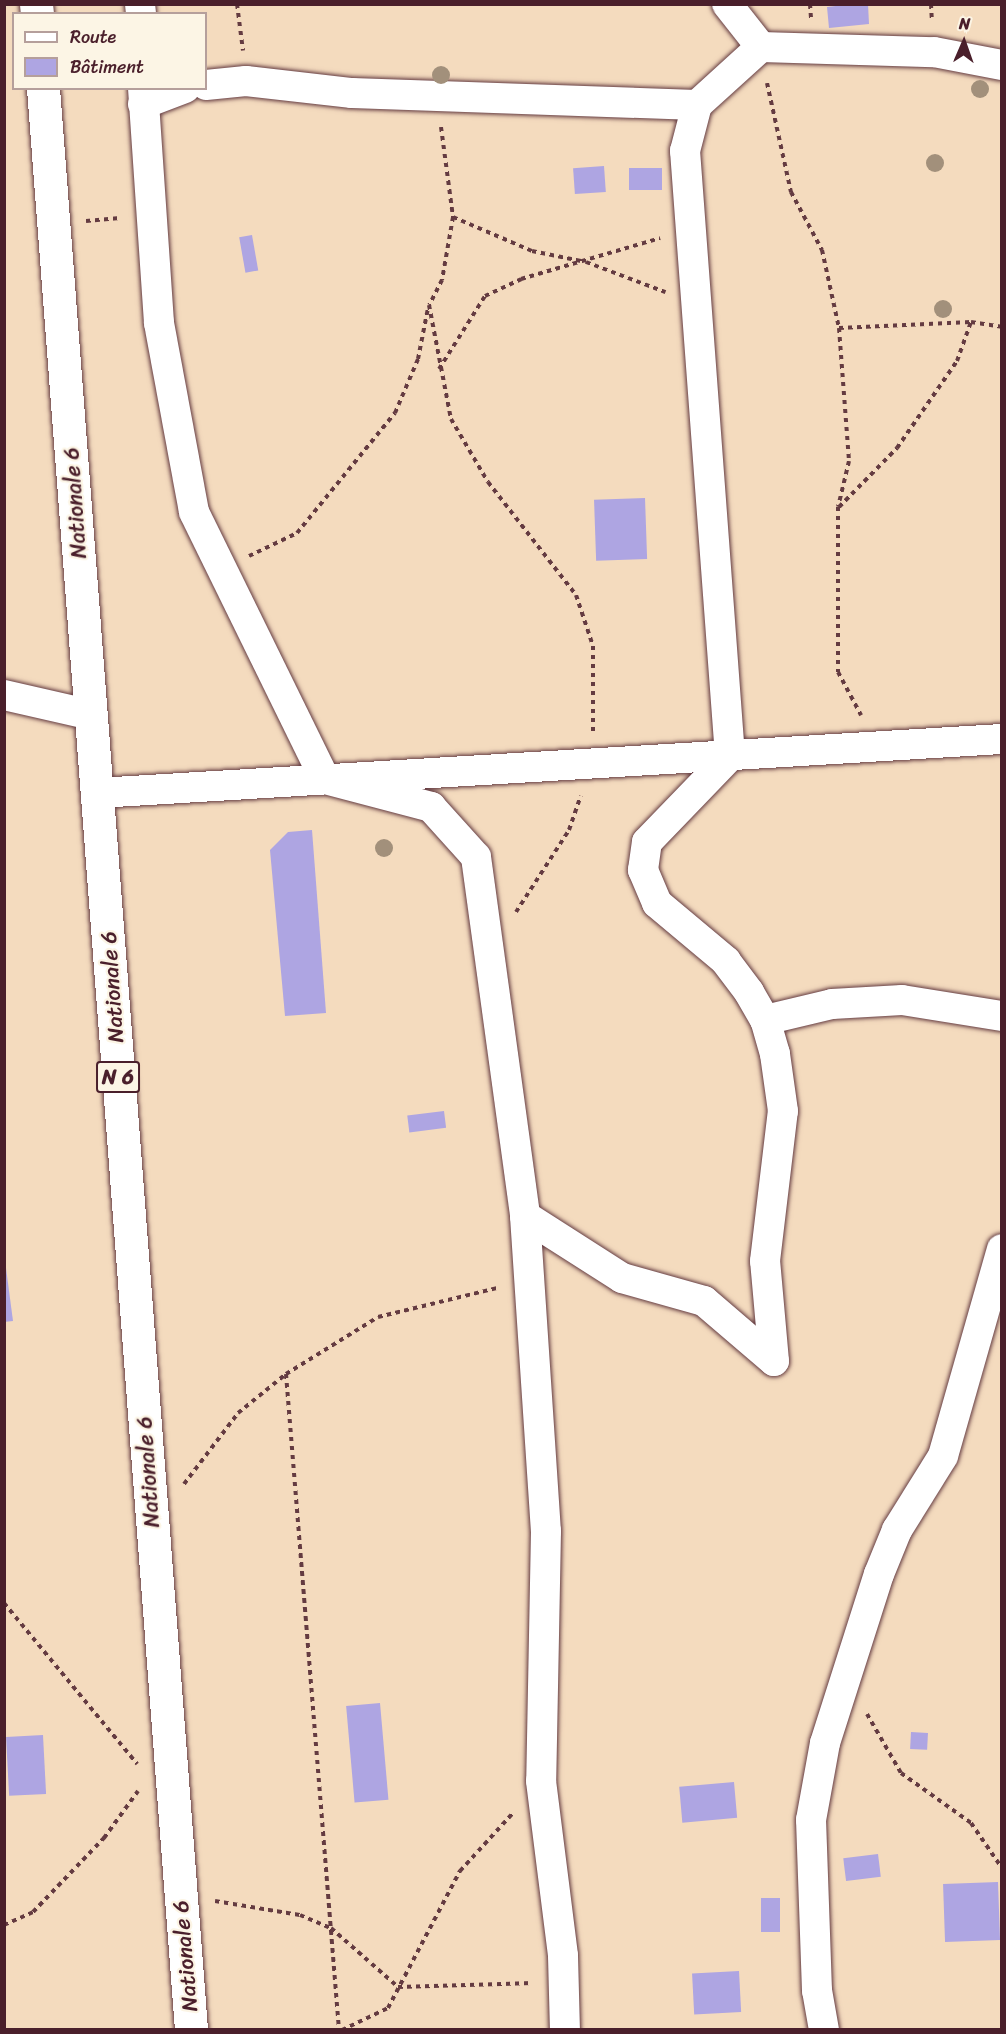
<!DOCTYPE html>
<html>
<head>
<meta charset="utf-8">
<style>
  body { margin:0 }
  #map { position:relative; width:1006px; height:2034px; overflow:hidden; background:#f4dbbe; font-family:Sriracha,sans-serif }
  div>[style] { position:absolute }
  .building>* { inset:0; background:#aea5e2; transform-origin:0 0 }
  .path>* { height:4px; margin-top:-2px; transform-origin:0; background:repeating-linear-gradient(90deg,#643b41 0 4.5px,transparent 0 9px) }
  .roads { filter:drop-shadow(0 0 2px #643b41) drop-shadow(0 0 2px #643b41) }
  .minor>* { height:30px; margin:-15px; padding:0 15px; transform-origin:15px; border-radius:15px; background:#fff }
  .primary>* { height:33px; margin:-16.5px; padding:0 16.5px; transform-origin:16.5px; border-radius:16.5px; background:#fff }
  .trees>* { width:18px; height:18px; margin:-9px; border-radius:50%; background:#a2907b }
  span { translate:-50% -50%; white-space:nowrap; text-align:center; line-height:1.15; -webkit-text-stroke:4.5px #fcf5e5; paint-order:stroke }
  .shield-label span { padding:2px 4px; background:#fcf5e5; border:2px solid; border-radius:4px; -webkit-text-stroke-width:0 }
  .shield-label { font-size:21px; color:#4a1f2b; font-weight:700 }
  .street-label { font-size:22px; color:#4a1f2b }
  .frame { position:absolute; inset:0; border:6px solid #4a1f2b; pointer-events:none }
  .legend { position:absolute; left:12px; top:12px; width:195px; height:78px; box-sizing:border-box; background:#fcf5e5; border:2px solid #b59f9b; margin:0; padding:8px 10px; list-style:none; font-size:18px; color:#4a1f2b }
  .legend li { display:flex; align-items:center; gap:12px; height:30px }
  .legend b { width:30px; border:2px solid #b59f9b }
  .north { position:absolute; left:934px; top:12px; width:60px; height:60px; -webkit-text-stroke:4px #fcf5e5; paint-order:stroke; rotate:2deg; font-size:16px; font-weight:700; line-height:24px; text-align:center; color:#4a1f2b }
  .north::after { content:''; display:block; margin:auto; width:21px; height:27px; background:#4a1f2b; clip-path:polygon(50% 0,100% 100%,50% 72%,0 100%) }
</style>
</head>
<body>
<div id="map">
  <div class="building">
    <div style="clip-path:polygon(853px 4px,868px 4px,869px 24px,829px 28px,827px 7px)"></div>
    <div style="left:604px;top:166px;width:26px;height:31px;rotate:86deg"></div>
    <div style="left:629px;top:168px;width:33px;height:22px"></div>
    <div style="left:252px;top:235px;width:36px;height:13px;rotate:80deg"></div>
    <div style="left:645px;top:498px;width:61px;height:51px;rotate:88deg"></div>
    <div style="clip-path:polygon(312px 830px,326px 1013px,285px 1016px,270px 850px,288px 832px)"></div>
    <div style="left:444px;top:1111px;width:17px;height:37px;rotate:83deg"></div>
    <div style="clip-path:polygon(4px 1253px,13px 1321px,4px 1322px)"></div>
    <div style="left:380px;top:1703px;width:97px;height:34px;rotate:85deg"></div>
    <div style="left:911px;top:1732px;width:17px;height:17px;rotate:3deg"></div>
    <div style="left:43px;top:1735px;width:59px;height:37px;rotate:87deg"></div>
    <div style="left:734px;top:1782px;width:36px;height:55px;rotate:85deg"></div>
    <div style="left:878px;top:1854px;width:23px;height:35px;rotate:83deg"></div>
    <div style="left:998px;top:1882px;width:58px;height:55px;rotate:88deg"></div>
    <div style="left:761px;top:1898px;width:19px;height:34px"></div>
    <div style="left:739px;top:1971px;width:41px;height:47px;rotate:87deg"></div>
  </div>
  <div class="path">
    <div style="left:237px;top:4px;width:47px;rotate:82.7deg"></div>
    <div style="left:810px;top:4px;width:15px;rotate:86deg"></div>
    <div style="left:931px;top:4px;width:17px;rotate:87deg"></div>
    <div style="left:767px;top:83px;width:112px;rotate:77.6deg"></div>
    <div style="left:791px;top:192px;width:66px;rotate:61.9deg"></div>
    <div style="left:822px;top:250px;width:80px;rotate:77.7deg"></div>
    <div style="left:839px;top:328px;width:133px;rotate:85.7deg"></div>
    <div style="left:849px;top:461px;width:47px;rotate:103.4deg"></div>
    <div style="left:838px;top:507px;width:165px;rotate:90deg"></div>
    <div style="left:838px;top:672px;width:49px;rotate:61.9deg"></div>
    <div style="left:441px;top:127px;width:91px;rotate:82.4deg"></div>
    <div style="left:453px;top:217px;width:86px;rotate:23.3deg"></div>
    <div style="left:532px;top:251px;width:55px;rotate:11.5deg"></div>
    <div style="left:586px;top:262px;width:85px;rotate:20.8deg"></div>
    <div style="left:453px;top:217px;width:64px;rotate:99.9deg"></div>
    <div style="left:442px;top:280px;width:28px;rotate:117deg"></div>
    <div style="left:429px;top:305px;width:116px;rotate:79.1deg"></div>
    <div style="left:451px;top:419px;width:73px;rotate:59.6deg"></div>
    <div style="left:488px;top:482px;width:143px;rotate:52.1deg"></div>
    <div style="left:576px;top:595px;width:54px;rotate:71.6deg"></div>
    <div style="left:593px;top:646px;width:87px;rotate:90deg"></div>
    <div style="left:86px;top:221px;width:34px;rotate:-5deg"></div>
    <div style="left:839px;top:328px;width:132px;rotate:-2.6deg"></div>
    <div style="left:971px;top:322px;width:31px;rotate:9deg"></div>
    <div style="left:439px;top:369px;width:86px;rotate:-57.8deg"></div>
    <div style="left:485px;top:296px;width:40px;rotate:-25deg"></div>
    <div style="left:521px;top:279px;width:145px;rotate:-16.4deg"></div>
    <div style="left:839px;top:507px;width:83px;rotate:-45.5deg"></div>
    <div style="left:897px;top:448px;width:106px;rotate:-55.4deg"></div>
    <div style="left:957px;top:361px;width:41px;rotate:-70.3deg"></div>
    <div style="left:249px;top:556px;width:53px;rotate:-25.6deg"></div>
    <div style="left:297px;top:533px;width:155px;rotate:-50.8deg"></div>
    <div style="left:395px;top:413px;width:59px;rotate:-66.9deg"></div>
    <div style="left:418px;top:359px;width:52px;rotate:-78.9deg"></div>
    <div style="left:516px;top:912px;width:98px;rotate:-57.1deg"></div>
    <div style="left:569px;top:830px;width:36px;rotate:-71deg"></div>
    <div style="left:286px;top:1374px;width:658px;rotate:85.38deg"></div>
    <div style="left:184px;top:1484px;width:89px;rotate:-52.7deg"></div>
    <div style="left:238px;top:1413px;width:62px;rotate:-39.1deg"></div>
    <div style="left:286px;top:1374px;width:108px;rotate:-31.8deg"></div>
    <div style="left:378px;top:1317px;width:122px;rotate:-13.7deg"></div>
    <div style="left:4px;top:1603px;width:209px;rotate:50.4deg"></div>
    <div style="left:867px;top:1714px;width:68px;rotate:60deg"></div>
    <div style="left:901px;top:1773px;width:86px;rotate:35.5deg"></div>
    <div style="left:971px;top:1823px;width:55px;rotate:55.4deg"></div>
    <div style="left:215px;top:1901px;width:86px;rotate:9.4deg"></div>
    <div style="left:300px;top:1915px;width:34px;rotate:23deg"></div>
    <div style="left:331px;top:1928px;width:89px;rotate:41.4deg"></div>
    <div style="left:398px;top:1987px;width:135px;rotate:-1.7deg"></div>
    <div style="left:4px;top:1925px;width:32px;rotate:-24deg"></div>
    <div style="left:33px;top:1912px;width:103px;rotate:-46.2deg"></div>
    <div style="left:104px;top:1838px;width:58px;rotate:-54.1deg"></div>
    <div style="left:342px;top:2030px;width:51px;rotate:-25.6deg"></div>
    <div style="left:388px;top:2008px;width:155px;rotate:-62.3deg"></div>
    <div style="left:460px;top:1871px;width:79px;rotate:-47.6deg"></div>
  </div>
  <div class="roads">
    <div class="minor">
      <div style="left:140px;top:4px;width:10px;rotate:84deg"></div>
      <div style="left:727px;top:4px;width:55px;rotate:51.7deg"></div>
      <div style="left:206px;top:85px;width:40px;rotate:-5.7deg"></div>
      <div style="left:246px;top:81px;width:107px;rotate:6.5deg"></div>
      <div style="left:352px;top:93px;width:345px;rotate:2deg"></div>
      <div style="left:143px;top:88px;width:236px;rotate:86.1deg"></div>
      <div style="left:159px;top:323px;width:192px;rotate:79.5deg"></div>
      <div style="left:194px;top:512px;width:297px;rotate:63.9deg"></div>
      <div style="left:325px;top:779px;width:110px;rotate:14.8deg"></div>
      <div style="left:431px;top:807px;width:67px;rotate:48deg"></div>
      <div style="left:476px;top:857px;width:362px;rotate:82.2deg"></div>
      <div style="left:525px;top:1216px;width:115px;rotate:32.6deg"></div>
      <div style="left:622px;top:1278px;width:85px;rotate:15.7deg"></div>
      <div style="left:704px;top:1301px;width:92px;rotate:40.6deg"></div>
      <div style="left:143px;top:104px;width:45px;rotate:-20.9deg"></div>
      <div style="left:4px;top:695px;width:90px;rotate:12.8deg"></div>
      <div style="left:98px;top:793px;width:906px;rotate:-3.42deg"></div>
      <div style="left:765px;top:1020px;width:69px;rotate:-13.4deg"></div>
      <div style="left:832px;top:1004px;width:70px;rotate:-3.3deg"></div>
      <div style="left:902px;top:1000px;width:101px;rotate:9.1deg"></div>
      <div style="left:525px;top:1216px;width:316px;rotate:86.2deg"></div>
      <div style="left:546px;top:1531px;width:250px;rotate:91.1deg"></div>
      <div style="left:541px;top:1781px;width:176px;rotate:82.8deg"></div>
      <div style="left:563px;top:1956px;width:74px;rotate:88.5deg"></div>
      <div style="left:774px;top:1361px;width:100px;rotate:-95.1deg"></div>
      <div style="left:765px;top:1261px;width:151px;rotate:-83.2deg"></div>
      <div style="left:783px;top:1111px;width:58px;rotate:-98deg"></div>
      <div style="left:775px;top:1054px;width:35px;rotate:-106deg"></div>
      <div style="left:765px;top:1020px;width:32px;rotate:-120deg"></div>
      <div style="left:749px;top:992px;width:39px;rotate:-127deg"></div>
      <div style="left:726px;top:961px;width:90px;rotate:-140deg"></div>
      <div style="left:657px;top:903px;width:36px;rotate:-113deg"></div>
      <div style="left:643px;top:870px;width:28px;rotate:-82deg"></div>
      <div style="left:647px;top:842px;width:120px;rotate:-46deg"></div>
      <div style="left:730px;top:756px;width:607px;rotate:-94.25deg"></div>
      <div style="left:685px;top:151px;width:48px;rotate:-75.4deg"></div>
      <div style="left:697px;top:105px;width:86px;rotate:-42.2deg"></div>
      <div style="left:761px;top:47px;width:173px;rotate:1.7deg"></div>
      <div style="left:934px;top:52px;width:69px;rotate:10.8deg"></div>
      <div style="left:824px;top:2030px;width:40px;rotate:-100deg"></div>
      <div style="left:817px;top:1991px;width:171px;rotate:-92deg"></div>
      <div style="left:811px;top:1820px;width:78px;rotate:-79.7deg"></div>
      <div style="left:825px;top:1743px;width:177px;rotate:-72.3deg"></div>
      <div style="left:879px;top:1574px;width:48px;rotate:-67.8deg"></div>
      <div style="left:897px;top:1530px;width:87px;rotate:-58.1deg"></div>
      <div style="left:943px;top:1456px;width:215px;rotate:-74.1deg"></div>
    </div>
    <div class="primary">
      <div style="left:36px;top:4px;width:10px;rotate:84deg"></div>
      <div style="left:43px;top:88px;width:1948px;rotate:85.64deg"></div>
    </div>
  </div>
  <div class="trees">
    <div style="left:441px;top:75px"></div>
    <div style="left:980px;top:89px"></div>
    <div style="left:935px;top:163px"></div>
    <div style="left:943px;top:309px"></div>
    <div style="left:384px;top:848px"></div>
  </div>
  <div class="shield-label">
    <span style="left:118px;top:1077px">N 6</span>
  </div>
  <div class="street-label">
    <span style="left:75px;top:503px;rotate:-94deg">Nationale 6</span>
    <span style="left:112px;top:987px;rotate:-94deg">Nationale 6</span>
    <span style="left:148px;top:1472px;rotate:-94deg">Nationale 6</span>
    <span style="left:185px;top:1956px;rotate:-95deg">Nationale 6</span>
  </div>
  <div class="frame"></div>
  <ul class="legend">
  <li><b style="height:8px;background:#fff"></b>Route</li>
  <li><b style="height:16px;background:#aea5e2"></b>Bâtiment</li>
  </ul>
  <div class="north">N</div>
</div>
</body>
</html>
